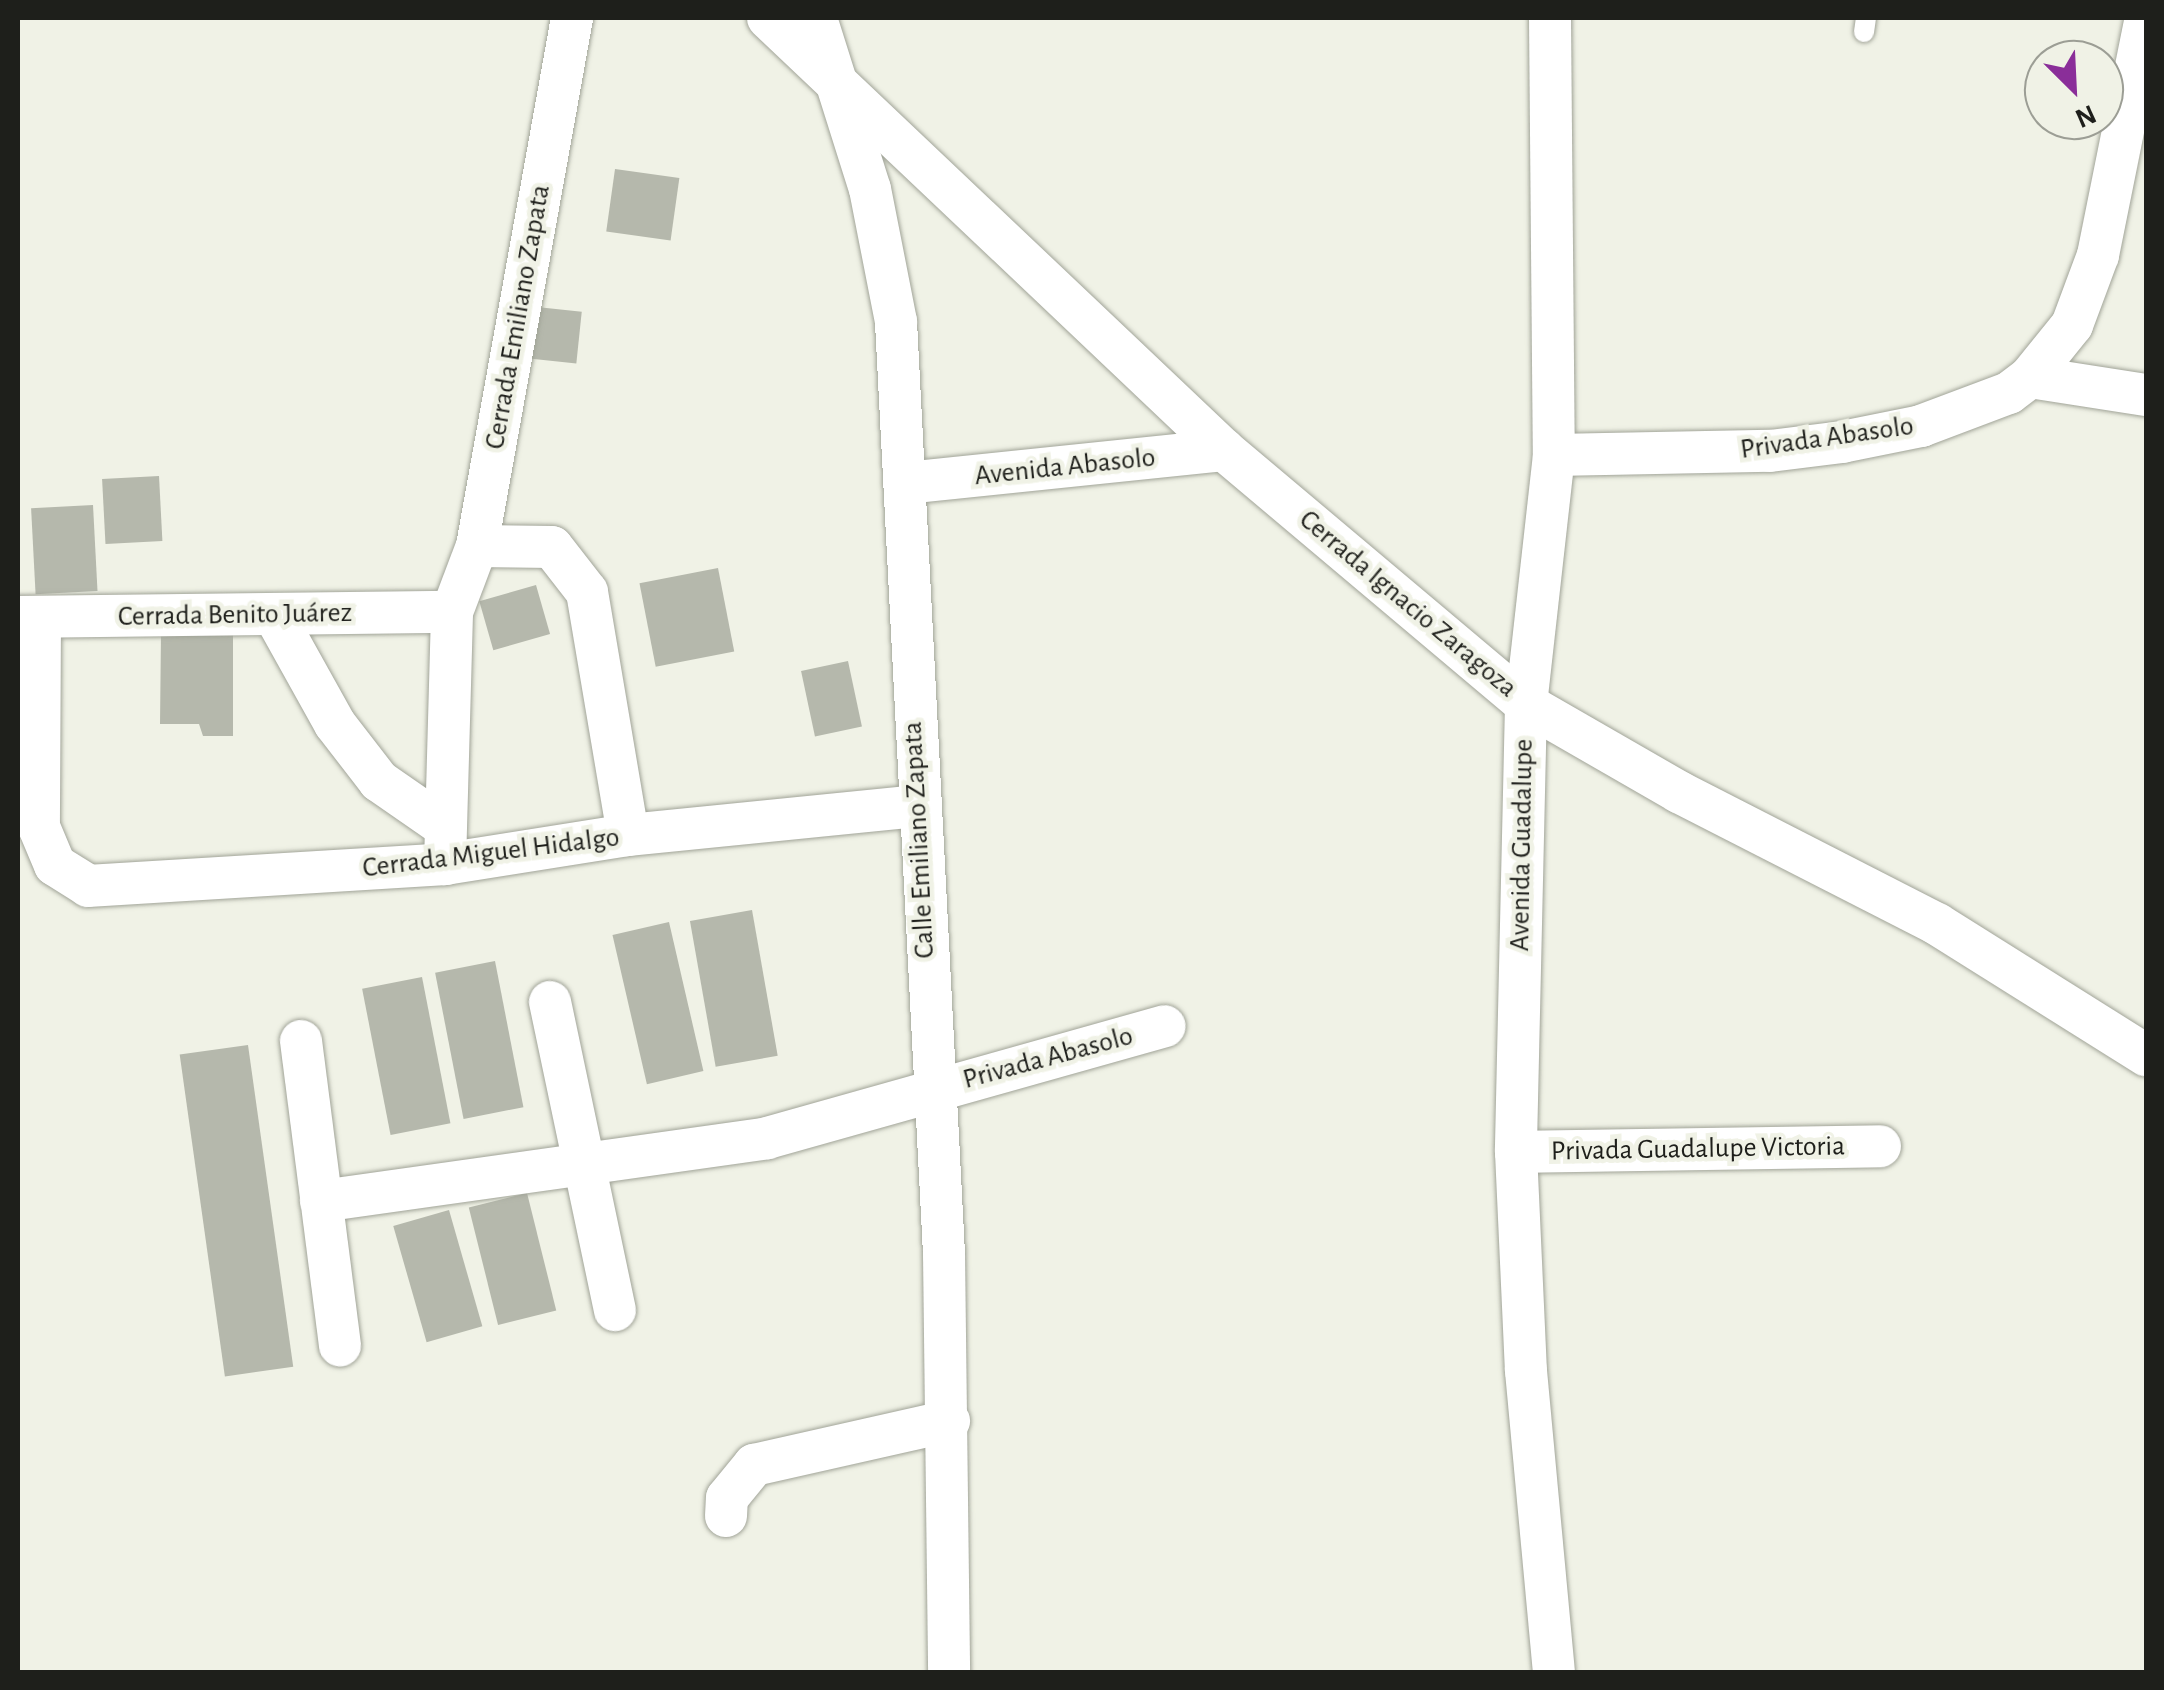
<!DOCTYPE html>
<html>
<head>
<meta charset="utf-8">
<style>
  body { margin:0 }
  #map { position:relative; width:2164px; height:1690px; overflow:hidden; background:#f0f2e6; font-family:"Alegreya Sans",sans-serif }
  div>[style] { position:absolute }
  .building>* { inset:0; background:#b5b8ac; transform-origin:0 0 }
  .roads { filter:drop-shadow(0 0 2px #a1a498) drop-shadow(0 0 2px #a1a498) }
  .service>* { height:20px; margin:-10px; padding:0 10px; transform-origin:10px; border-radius:10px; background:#fff }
  .minor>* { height:42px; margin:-21px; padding:0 21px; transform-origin:21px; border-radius:21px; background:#fff }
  span { translate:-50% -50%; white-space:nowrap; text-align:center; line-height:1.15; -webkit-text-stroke:9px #f0f2e6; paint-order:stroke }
  .street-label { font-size:28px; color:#1e1f1b }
  .frame { position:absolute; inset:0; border:20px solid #1e1f1b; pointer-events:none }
  .north { position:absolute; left:2024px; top:40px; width:100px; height:100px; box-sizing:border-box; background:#f0f2e6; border:2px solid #9c9e95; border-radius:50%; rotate:156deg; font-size:28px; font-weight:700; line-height:40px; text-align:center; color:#1e1f1b }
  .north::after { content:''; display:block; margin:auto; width:35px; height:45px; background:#8a2e99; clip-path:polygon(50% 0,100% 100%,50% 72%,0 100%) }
</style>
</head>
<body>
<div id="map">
  <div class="building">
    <div style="left:615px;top:169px;width:65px;height:63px;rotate:8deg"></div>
    <div style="left:537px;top:307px;width:45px;height:52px;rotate:6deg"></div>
    <div style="left:159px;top:476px;width:65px;height:57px;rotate:87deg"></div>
    <div style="left:93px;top:505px;width:86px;height:62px;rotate:87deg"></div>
    <div style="left:718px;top:568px;width:85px;height:80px;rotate:79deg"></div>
    <div style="left:536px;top:585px;width:51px;height:59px;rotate:74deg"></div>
    <div style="clip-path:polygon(161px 632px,233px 632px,233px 736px,203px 736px,199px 724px,160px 724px)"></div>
    <div style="left:848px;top:661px;width:67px;height:48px;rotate:78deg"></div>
    <div style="left:752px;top:910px;width:148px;height:63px;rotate:80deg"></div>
    <div style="left:669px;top:922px;width:153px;height:58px;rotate:77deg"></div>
    <div style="left:495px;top:961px;width:149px;height:61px;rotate:79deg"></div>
    <div style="left:422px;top:977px;width:149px;height:61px;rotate:79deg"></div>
    <div style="left:248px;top:1045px;width:325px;height:69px;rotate:82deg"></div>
    <div style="left:527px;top:1193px;width:121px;height:60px;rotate:76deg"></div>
    <div style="left:449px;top:1210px;width:121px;height:58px;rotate:74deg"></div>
  </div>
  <div class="roads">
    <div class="service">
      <div style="left:1864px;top:32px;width:14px;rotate:-82deg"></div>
    </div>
    <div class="minor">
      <div style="left:768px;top:18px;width:628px;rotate:43.45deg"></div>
      <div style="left:1224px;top:450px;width:395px;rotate:40.1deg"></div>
      <div style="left:1526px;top:704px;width:177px;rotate:29.9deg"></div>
      <div style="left:1679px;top:792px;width:290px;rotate:27.1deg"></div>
      <div style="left:1937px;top:924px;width:247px;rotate:32.1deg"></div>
      <div style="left:816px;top:18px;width:179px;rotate:72.5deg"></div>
      <div style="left:870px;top:189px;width:136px;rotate:78.9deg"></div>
      <div style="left:896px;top:322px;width:932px;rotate:87.05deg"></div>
      <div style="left:944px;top:1253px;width:419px;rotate:89.3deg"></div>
      <div style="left:1550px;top:18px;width:437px;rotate:89.5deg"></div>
      <div style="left:1554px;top:455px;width:251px;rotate:96.4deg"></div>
      <div style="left:1526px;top:704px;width:448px;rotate:91.3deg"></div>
      <div style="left:1516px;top:1152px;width:219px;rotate:87.4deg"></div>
      <div style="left:1526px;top:1371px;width:302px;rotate:84.7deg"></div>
      <div style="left:2030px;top:377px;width:67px;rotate:-51.1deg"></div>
      <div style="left:2072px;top:325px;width:75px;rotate:-69.6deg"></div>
      <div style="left:2098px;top:255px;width:242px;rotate:-78.6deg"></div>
      <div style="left:1554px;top:455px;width:216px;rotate:-1.1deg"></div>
      <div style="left:1770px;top:451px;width:73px;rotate:-7.1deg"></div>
      <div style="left:1842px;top:442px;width:81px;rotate:-11.4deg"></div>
      <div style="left:1921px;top:426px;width:94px;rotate:-20.6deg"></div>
      <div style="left:2009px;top:393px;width:26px;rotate:-37deg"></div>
      <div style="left:2030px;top:377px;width:117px;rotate:8.8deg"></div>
      <div style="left:906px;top:483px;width:320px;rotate:-5.9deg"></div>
      <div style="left:477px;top:546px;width:75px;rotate:0.8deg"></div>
      <div style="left:552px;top:547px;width:57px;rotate:52.1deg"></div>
      <div style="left:587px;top:592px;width:246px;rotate:80.4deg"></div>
      <div style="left:18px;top:617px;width:434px;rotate:-0.7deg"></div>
      <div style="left:40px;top:617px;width:210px;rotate:90.3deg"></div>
      <div style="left:39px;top:827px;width:41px;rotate:67.2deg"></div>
      <div style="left:55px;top:865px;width:39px;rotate:32deg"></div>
      <div style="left:88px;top:886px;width:358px;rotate:-3.5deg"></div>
      <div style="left:445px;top:864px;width:185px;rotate:-9deg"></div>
      <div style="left:628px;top:835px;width:289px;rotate:-5.7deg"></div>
      <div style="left:276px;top:618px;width:121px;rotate:60.9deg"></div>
      <div style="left:335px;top:724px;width:72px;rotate:52.3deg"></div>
      <div style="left:379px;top:781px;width:79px;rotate:34.7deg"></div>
      <div style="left:445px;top:864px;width:252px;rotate:-88.4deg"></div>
      <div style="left:452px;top:612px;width:71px;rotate:-69.3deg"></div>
      <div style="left:477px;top:546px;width:536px;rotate:-79.8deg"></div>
      <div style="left:550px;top:1002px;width:315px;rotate:78.1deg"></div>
      <div style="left:301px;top:1041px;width:307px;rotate:82.7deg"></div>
      <div style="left:1516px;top:1152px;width:364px;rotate:-0.9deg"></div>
      <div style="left:321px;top:1201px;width:450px;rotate:-8deg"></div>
      <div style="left:767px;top:1138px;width:413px;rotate:-15.7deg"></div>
      <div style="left:726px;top:1516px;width:18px;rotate:-87deg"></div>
      <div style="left:727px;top:1498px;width:43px;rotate:-50.7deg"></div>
      <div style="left:754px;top:1465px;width:200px;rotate:-12.7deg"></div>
    </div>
  </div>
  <div class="street-label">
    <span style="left:518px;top:317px;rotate:-80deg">Cerrada Emiliano Zapata</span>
    <span style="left:1827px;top:438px;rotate:-8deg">Privada Abasolo</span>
    <span style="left:1065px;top:467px;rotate:-6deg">Avenida Abasolo</span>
    <span style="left:1408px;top:604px;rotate:40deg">Cerrada Ignacio Zaragoza</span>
    <span style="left:235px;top:615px;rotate:-1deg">Cerrada Benito Juárez</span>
    <span style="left:919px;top:840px;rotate:-93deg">Calle Emiliano Zapata</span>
    <span style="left:1522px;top:845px;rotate:-89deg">Avenida Guadalupe</span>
    <span style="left:491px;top:853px;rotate:-7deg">Cerrada Miguel Hidalgo</span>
    <span style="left:1048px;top:1058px;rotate:-15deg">Privada Abasolo</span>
    <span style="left:1698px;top:1149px;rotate:-1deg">Privada Guadalupe Victoria</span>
  </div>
  <div class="frame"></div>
  <div class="north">N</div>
</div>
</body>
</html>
